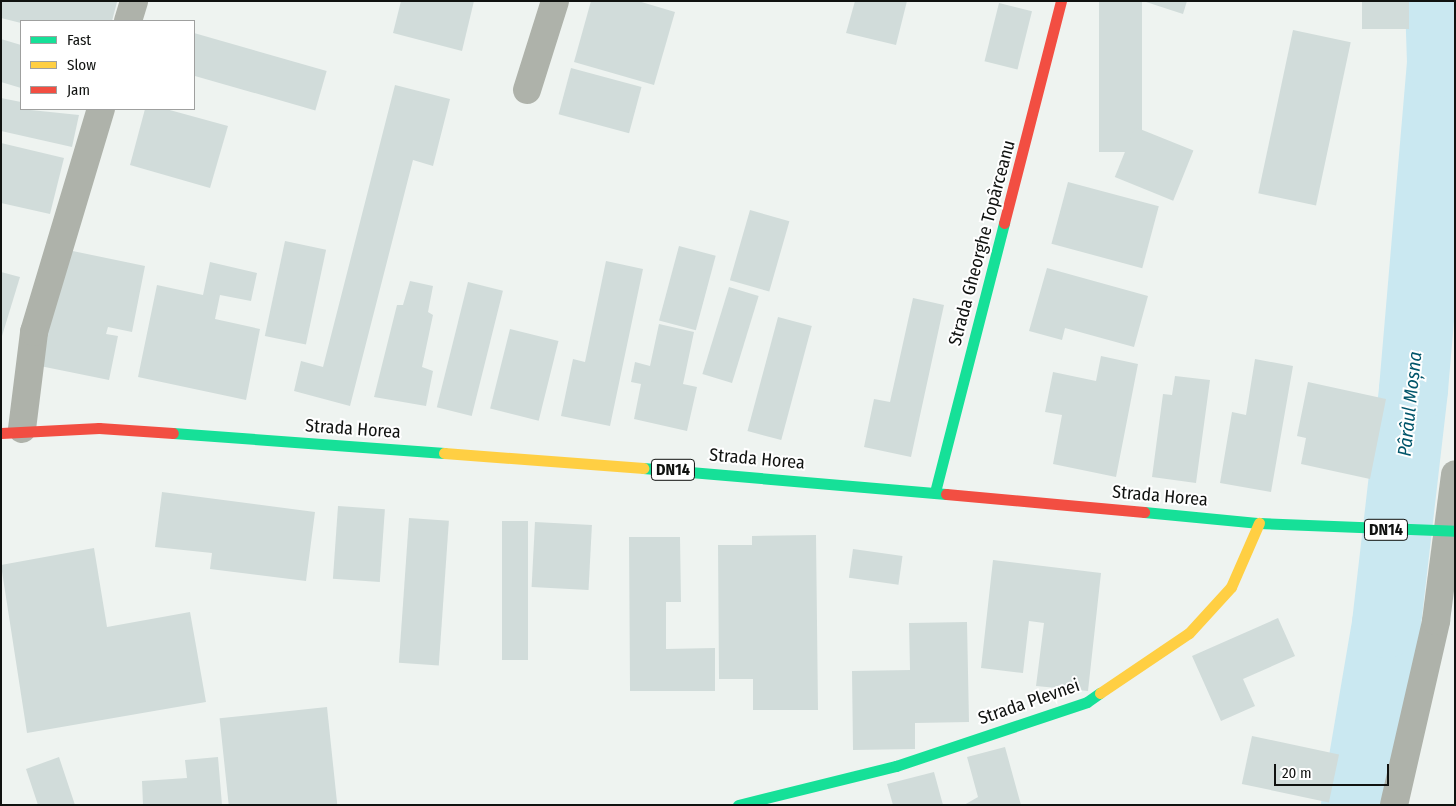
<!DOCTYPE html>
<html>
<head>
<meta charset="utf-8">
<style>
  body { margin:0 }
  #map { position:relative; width:1456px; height:806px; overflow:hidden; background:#eef3f0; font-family:"Fira Sans Condensed",sans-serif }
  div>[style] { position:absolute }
  .river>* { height:69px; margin:-34.5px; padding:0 34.5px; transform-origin:34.5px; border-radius:34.5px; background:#cae8f1 }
  .building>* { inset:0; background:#d1dcda; transform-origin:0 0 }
  .street>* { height:28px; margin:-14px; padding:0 14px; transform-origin:14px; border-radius:14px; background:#aeb2aa }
  .fast>* { height:11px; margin:-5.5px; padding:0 5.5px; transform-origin:5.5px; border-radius:5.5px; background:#16e098 }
  .slow>* { height:11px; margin:-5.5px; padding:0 5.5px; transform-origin:5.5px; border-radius:5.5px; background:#ffcf43 }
  .jam>* { height:11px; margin:-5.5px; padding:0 5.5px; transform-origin:5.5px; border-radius:5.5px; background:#f24e42 }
  span { translate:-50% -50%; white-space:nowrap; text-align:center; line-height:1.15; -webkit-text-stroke:4px #fff; paint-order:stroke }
  .shield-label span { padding:1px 4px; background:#fff; border:1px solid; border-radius:4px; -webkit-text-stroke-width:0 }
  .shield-label { font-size:16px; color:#101210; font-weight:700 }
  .street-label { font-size:18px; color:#101210 }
  .water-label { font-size:19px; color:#01556a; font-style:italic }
  .frame { position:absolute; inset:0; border:2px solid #101210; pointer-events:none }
  .legend { position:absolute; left:20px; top:20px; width:175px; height:90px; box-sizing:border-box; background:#fff; border:1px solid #9fa09f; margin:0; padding:6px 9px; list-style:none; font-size:15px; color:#101210 }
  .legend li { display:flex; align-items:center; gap:10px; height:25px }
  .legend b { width:25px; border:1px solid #9fa09f }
  .scale { position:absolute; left:1274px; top:764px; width:115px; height:22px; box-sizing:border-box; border:2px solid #101210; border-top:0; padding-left:6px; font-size:15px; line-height:18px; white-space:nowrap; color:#101210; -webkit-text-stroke:4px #fff; paint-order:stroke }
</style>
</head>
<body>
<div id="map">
  <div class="river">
    <div style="left:1355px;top:805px;width:185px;rotate:-80.3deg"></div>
    <div style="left:1386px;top:623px;width:236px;rotate:-83.4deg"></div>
    <div style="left:1413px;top:389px;width:328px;rotate:-85.1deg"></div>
    <div style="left:1441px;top:62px;width:61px;rotate:-91.9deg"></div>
  </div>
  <div class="building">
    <div style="clip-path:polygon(1px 1px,115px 1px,117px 2px,112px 21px,21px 23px,1px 18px)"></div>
    <div style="clip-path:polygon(401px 1px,474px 1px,462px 51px,393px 33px)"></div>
    <div style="clip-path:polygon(591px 1px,638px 1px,675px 12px,654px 85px,574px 62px)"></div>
    <div style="clip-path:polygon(855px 1px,907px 1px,896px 45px,846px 33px)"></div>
    <div style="left:1099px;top:1px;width:43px;height:151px"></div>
    <div style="clip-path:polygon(1143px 1px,1187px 1px,1183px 14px)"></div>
    <div style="left:1362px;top:1px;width:47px;height:28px"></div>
    <div style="left:999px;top:3px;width:34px;height:60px;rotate:14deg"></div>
    <div style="left:1293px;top:30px;width:59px;height:167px;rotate:12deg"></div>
    <div style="left:194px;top:33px;width:138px;height:41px;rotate:16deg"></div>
    <div style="clip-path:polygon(1px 39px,21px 45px,21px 88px,1px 82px)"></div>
    <div style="left:571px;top:68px;width:73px;height:48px;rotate:15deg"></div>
    <div style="clip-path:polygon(395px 85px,450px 99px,433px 166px,413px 160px,350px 406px,294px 391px,301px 361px,323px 367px)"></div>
    <div style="clip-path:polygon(1px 98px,21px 102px,21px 109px,79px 115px,72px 147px,1px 131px)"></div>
    <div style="clip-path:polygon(145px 109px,166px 109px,228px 126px,210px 188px,130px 165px)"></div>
    <div style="left:1135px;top:127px;width:63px;height:54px;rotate:22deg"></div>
    <div style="clip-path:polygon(1px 143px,64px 158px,50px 214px,1px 203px)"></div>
    <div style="left:1068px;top:182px;width:94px;height:64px;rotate:15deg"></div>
    <div style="left:750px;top:210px;width:41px;height:73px;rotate:16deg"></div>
    <div style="left:285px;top:241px;width:42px;height:97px;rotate:12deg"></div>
    <div style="left:679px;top:246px;width:38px;height:77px;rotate:15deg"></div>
    <div style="clip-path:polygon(63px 249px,145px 266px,132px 332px,108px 327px,106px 334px,118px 336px,109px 380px,40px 366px)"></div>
    <div style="clip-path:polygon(606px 261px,643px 269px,610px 426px,561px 416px,573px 359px,585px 362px)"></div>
    <div style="clip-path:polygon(210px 262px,257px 273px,251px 301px,220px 295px,215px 319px,260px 329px,246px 400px,138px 377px,157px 285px,203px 295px)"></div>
    <div style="clip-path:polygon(1047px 268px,1148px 296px,1134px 347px,1065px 328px,1062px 340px,1029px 331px)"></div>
    <div style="clip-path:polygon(1px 272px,20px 277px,2px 336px,1px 336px)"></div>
    <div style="clip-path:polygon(410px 281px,433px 286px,428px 312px,433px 315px,422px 367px,433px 371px,426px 406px,374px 397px,397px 305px,403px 305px)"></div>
    <div style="left:468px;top:282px;width:36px;height:129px;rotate:14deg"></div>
    <div style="left:729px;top:287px;width:31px;height:91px;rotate:17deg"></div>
    <div style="clip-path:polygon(913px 298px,944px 305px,911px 457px,864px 447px,874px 399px,890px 402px)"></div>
    <div style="left:778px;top:317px;width:35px;height:118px;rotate:15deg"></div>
    <div style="clip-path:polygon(659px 324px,694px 332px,683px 384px,697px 387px,687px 431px,634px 419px,641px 384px,631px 382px,635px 362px,650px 366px)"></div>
    <div style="left:510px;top:329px;width:50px;height:82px;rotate:14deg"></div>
    <div style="clip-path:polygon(1101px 356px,1138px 364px,1116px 477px,1053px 464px,1062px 415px,1045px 412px,1053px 372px,1096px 381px)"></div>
    <div style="clip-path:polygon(1255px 359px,1293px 366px,1271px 492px,1220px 483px,1232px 412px,1246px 415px)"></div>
    <div style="clip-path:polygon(1175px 376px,1210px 380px,1196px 483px,1152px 477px,1163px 394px,1172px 395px)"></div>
    <div style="clip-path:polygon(1308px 382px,1386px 399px,1370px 479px,1301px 464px,1306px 438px,1297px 436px)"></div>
    <div style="clip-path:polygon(162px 492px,315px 512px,306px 581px,210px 569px,212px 553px,155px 547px)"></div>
    <div style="left:338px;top:506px;width:47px;height:73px;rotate:4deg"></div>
    <div style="left:409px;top:518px;width:40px;height:145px;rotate:4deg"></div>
    <div style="left:502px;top:521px;width:26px;height:139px"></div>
    <div style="left:535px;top:522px;width:57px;height:65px;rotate:3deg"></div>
    <div style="clip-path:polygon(816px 535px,818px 710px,753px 710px,753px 679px,719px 679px,718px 545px,752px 545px,752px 536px)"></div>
    <div style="clip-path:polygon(629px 537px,680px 537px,681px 602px,666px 602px,666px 649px,715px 648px,715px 691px,630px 691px)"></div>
    <div style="clip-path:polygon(94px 548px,107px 627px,190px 612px,206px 702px,27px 733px,1px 565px)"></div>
    <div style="left:853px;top:549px;width:50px;height:29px;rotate:8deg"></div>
    <div style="clip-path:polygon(993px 560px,1101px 573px,1088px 691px,1036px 686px,1044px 623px,1029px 621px,1023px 673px,981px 668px)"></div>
    <div style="clip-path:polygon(1278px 618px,1295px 656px,1243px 679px,1255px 706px,1221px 721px,1192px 656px)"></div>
    <div style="clip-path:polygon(967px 622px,969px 722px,915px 723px,915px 749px,853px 750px,852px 671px,910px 670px,909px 623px)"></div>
    <div style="left:327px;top:707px;width:99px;height:108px;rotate:84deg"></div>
    <div style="left:1252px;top:736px;width:89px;height:49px;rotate:12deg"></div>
    <div style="clip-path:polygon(1005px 747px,1021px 805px,964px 805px,978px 797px,967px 757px)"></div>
    <div style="clip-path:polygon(59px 757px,75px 805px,38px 805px,26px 769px)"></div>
    <div style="clip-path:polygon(218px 757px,222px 805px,143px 805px,142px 781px,187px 778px,185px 760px)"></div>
    <div style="clip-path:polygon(934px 772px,943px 805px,893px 805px,887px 784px)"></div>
  </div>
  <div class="street">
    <div style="left:128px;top:21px;width:21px;rotate:-73deg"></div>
    <div style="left:527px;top:90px;width:93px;rotate:-72.5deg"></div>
    <div style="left:22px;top:429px;width:98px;rotate:-82.9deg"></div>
    <div style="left:34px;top:332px;width:233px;rotate:-73.3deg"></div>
    <div style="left:1394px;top:805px;width:189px;rotate:-77.1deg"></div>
    <div style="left:1436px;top:621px;width:148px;rotate:-82.6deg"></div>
  </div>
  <div class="fast">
    <div style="left:173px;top:433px;width:272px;rotate:4.2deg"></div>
    <div style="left:643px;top:468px;width:304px;rotate:4.9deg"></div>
    <div style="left:935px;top:492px;width:278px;rotate:-75.6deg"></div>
    <div style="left:1144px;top:512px;width:116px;rotate:5.5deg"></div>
    <div style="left:1259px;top:523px;width:196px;rotate:2.3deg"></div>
    <div style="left:738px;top:805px;width:163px;rotate:-13.9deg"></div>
    <div style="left:896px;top:766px;width:201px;rotate:-18.5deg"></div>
    <div style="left:1087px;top:702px;width:16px;rotate:-35deg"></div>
  </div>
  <div class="slow">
    <div style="left:444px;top:453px;width:200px;rotate:4.3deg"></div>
    <div style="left:1100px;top:693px;width:107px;rotate:-34deg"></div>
    <div style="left:1189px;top:633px;width:62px;rotate:-47.6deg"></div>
    <div style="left:1231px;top:587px;width:70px;rotate:-66.4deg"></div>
  </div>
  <div class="jam">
    <div style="left:1004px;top:223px;width:229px;rotate:-75.6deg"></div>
    <div style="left:1px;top:433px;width:98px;rotate:-2.9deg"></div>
    <div style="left:99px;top:428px;width:74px;rotate:3.9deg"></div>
    <div style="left:946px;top:494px;width:199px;rotate:5.2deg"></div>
  </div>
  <div class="shield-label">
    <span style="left:673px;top:470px">DN14</span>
    <span style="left:1386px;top:530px">DN14</span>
  </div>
  <div class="street-label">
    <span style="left:982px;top:243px;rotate:-75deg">Strada Gheorghe Topârceanu</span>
    <span style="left:353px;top:429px;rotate:4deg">Strada Horea</span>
    <span style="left:757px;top:459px;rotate:5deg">Strada Horea</span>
    <span style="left:1160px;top:496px;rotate:5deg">Strada Horea</span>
    <span style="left:1029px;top:702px;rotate:-19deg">Strada Plevnei</span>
  </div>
  <div class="water-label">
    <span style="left:1410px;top:404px;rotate:-84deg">Pârâul Moșna</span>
  </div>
  <div class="frame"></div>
  <ul class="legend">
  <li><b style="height:6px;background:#16e098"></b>Fast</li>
  <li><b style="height:6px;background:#ffcf43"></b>Slow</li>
  <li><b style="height:6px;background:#f24e42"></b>Jam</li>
  </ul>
  <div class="scale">20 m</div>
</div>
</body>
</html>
